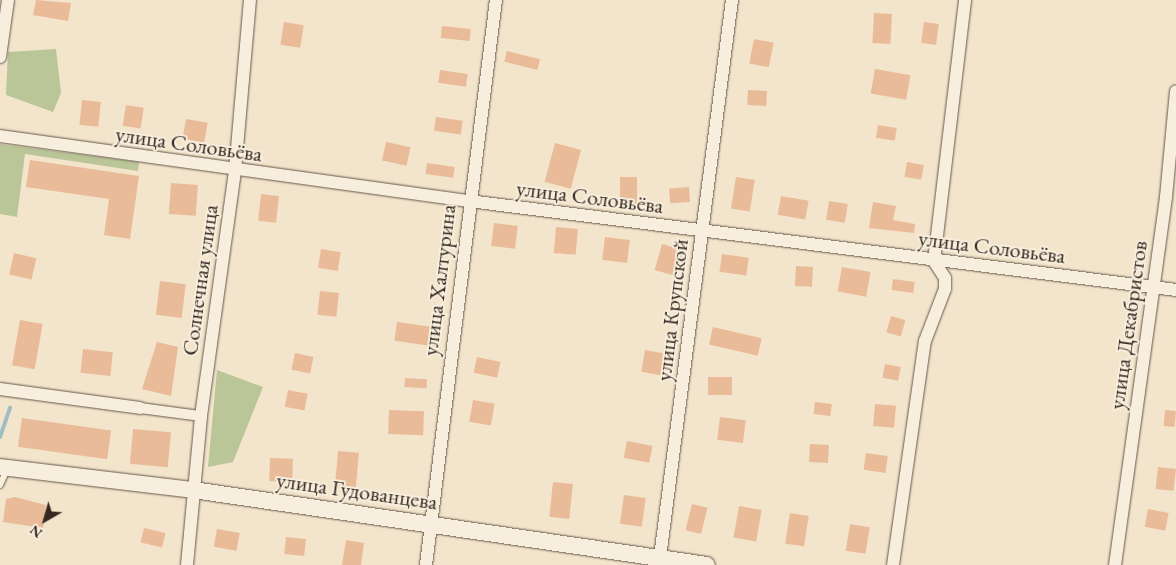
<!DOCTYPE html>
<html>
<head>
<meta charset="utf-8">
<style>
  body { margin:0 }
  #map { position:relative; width:1176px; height:565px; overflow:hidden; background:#f3e5cb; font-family:"EB Garamond",serif }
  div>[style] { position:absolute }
  .green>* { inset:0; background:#bac598 }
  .stream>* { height:4px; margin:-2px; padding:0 2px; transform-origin:2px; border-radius:2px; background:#a0bdc1 }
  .building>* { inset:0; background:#eabb99; transform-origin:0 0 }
  .roads { filter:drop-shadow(0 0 1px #65564a) drop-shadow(0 0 1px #65564a) }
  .service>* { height:6px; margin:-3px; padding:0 3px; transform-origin:3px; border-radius:3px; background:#f7eedd }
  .pedestrian>* { height:10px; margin:-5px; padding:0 5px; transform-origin:5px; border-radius:5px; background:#f7eedd }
  .minor>* { height:12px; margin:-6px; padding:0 6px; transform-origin:6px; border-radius:6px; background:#f7eedd }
  .tertiary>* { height:16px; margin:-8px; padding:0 8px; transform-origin:8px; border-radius:8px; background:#f7eedd }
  span { translate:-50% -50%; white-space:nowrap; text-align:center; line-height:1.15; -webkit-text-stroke:4px #f7eedd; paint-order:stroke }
  .street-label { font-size:22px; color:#36271f }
  .north { position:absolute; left:20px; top:495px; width:50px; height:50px; -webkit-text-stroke:4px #f7eedd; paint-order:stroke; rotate:218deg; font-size:14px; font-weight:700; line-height:20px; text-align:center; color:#36271f }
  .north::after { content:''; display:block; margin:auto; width:18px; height:22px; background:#36271f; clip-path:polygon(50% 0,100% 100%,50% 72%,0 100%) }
</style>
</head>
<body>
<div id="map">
  <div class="green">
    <div style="clip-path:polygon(56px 49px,61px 93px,53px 112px,6px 95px,8px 52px)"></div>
    <div style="clip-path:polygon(0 144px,139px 162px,138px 171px,25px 154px,17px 217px,0 214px)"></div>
    <div style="clip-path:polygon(217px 370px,263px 387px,233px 462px,208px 467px)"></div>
  </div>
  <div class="stream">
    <div style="left:0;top:437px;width:31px;rotate:-71deg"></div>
  </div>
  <div class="building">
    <div style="clip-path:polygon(36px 0,71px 3px,68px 21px,33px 15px)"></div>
    <div style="left:874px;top:13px;width:18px;height:30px;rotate:3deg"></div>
    <div style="left:284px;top:22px;width:20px;height:23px;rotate:9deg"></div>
    <div style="left:924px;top:22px;width:15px;height:21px;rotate:8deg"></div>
    <div style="left:442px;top:26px;width:29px;height:12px;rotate:6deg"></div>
    <div style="left:754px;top:39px;width:20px;height:25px;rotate:11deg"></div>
    <div style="left:507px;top:51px;width:34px;height:11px;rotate:14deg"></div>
    <div style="left:875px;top:69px;width:36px;height:25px;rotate:10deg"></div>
    <div style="left:440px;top:70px;width:28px;height:13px;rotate:8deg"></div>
    <div style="left:748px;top:90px;width:19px;height:15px;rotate:3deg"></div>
    <div style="left:82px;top:100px;width:19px;height:25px;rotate:6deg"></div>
    <div style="left:126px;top:105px;width:18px;height:21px;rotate:9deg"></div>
    <div style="left:436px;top:117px;width:27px;height:14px;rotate:8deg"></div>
    <div style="left:186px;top:119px;width:22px;height:20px;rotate:10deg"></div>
    <div style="left:878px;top:125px;width:19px;height:13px;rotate:9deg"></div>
    <div style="left:386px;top:142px;width:25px;height:19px;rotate:12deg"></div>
    <div style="left:555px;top:143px;width:27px;height:40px;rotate:15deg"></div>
    <div style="clip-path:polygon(30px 160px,139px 176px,130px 239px,104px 235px,109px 199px,26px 187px)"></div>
    <div style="left:907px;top:162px;width:17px;height:15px;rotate:10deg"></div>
    <div style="left:427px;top:163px;width:28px;height:11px;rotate:8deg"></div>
    <div style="left:620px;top:177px;width:17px;height:29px"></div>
    <div style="left:736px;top:177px;width:19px;height:32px;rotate:9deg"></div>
    <div style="left:171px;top:183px;width:27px;height:31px;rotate:4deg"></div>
    <div style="left:689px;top:187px;width:15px;height:20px;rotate:86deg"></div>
    <div style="left:261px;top:194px;width:18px;height:27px;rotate:6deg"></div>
    <div style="left:781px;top:196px;width:28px;height:19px;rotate:10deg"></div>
    <div style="left:829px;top:201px;width:19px;height:19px;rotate:9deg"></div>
    <div style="clip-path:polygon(873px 202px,896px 206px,893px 220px,915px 224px,914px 233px,869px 228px)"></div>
    <div style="left:494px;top:223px;width:24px;height:23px;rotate:7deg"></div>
    <div style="left:556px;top:227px;width:22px;height:26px;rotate:5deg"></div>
    <div style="left:605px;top:237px;width:25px;height:23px;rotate:7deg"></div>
    <div style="left:662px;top:244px;width:22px;height:27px;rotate:16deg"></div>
    <div style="left:321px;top:249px;width:20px;height:19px;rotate:9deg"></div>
    <div style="left:14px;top:253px;width:23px;height:22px;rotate:13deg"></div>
    <div style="left:722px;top:254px;width:27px;height:18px;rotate:8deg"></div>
    <div style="left:796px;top:266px;width:17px;height:20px;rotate:3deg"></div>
    <div style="left:842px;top:267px;width:29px;height:25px;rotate:10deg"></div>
    <div style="left:893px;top:279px;width:22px;height:11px;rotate:8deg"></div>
    <div style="left:160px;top:281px;width:26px;height:34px;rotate:7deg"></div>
    <div style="left:320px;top:291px;width:19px;height:24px;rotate:6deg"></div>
    <div style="left:891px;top:316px;width:15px;height:17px;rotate:16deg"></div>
    <div style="left:20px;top:320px;width:23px;height:46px;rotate:10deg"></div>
    <div style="left:397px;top:322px;width:41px;height:19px;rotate:8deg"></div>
    <div style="left:713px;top:327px;width:50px;height:18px;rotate:13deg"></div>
    <div style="clip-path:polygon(157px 342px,178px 347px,171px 396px,142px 389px)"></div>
    <div style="left:83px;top:349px;width:30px;height:24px;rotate:6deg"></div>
    <div style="left:645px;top:350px;width:23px;height:22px;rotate:10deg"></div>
    <div style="left:295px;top:353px;width:19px;height:17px;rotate:12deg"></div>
    <div style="left:477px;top:357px;width:24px;height:16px;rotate:12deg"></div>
    <div style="left:885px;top:364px;width:16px;height:14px;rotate:11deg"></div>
    <div style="left:708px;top:377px;width:24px;height:18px"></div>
    <div style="left:405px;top:378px;width:22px;height:9px;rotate:3deg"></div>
    <div style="left:288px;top:390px;width:20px;height:17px;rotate:11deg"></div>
    <div style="left:473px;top:400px;width:22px;height:22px;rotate:10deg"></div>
    <div style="left:815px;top:402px;width:17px;height:12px;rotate:7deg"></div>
    <div style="left:875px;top:404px;width:21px;height:22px;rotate:5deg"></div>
    <div style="left:389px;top:410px;width:35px;height:24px;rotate:2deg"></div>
    <div style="left:1165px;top:410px;width:11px;height:16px;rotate:5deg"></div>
    <div style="left:720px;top:417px;width:26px;height:23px;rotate:7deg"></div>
    <div style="left:22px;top:418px;width:90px;height:29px;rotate:8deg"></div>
    <div style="left:133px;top:429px;width:38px;height:35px;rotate:5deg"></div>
    <div style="left:627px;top:441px;width:26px;height:17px;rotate:11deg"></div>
    <div style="left:810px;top:444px;width:19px;height:18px;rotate:3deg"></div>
    <div style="left:338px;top:451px;width:21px;height:37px;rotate:5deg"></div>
    <div style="left:866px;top:453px;width:22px;height:17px;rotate:8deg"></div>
    <div style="left:270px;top:458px;width:23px;height:23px;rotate:2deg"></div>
    <div style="left:1158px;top:467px;width:18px;height:22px;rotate:6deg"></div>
    <div style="left:553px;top:482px;width:20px;height:35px;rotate:6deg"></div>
    <div style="left:624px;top:495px;width:22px;height:29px;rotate:8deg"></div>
    <div style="clip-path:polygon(15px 497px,46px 505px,43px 528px,3px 522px,6px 499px)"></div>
    <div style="left:692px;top:504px;width:16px;height:27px;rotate:14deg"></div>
    <div style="left:739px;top:506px;width:23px;height:32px;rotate:10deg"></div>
    <div style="left:1148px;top:509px;width:21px;height:18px;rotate:11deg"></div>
    <div style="left:790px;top:513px;width:19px;height:31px;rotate:9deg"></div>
    <div style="left:850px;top:524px;width:20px;height:27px;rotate:9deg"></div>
    <div style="left:144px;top:528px;width:22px;height:15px;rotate:13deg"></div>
    <div style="left:217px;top:529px;width:23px;height:18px;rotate:10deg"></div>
    <div style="left:286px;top:537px;width:20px;height:17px;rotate:6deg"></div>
    <div style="clip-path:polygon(346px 540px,364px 543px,361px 565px,342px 565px)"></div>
  </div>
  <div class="roads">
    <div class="service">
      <div style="left:0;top:485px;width:17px;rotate:-66deg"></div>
    </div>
    <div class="pedestrian">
      <div style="left:140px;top:408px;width:62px;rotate:7.5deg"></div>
    </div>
    <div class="minor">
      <div style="left:0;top:57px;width:58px;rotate:-82deg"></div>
      <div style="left:0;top:136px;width:473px;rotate:7.9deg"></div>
      <div style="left:469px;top:201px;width:713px;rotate:7.17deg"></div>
      <div style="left:0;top:389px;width:141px;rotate:7.7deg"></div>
      <div style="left:187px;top:565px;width:150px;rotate:-84.6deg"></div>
      <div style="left:201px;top:416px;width:247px;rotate:-82.1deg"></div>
      <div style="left:235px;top:171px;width:172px;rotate:-85deg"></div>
      <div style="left:426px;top:565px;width:569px;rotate:-82.94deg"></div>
      <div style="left:659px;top:565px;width:570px;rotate:-82.64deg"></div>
      <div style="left:893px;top:565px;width:226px;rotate:-81.9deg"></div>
      <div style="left:925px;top:341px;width:56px;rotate:-69deg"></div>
      <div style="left:945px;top:289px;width:11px;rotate:-90deg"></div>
      <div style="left:945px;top:278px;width:20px;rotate:-123deg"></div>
      <div style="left:934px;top:261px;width:263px;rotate:-83.2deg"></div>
      <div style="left:1115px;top:565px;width:372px;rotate:-82.1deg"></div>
      <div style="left:1166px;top:197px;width:106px;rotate:-84.6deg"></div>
    </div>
    <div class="tertiary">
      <div style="left:0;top:467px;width:194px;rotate:6.8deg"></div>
      <div style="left:193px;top:490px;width:519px;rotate:8.3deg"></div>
    </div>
  </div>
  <div class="street-label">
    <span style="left:189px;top:144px;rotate:8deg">улица Соловьёва</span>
    <span style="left:590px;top:197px;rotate:7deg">улица Соловьёва</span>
    <span style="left:992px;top:247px;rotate:7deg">улица Соловьёва</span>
    <span style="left:200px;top:280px;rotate:-82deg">Солнечная улица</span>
    <span style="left:439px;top:280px;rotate:-83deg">улица Халтурина</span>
    <span style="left:672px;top:310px;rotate:-83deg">улица Крупской</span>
    <span style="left:1128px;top:325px;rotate:-82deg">улица Декабристов</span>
    <span style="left:357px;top:491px;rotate:8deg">улица Гудованцева</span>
  </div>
  <div class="north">N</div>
</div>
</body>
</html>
